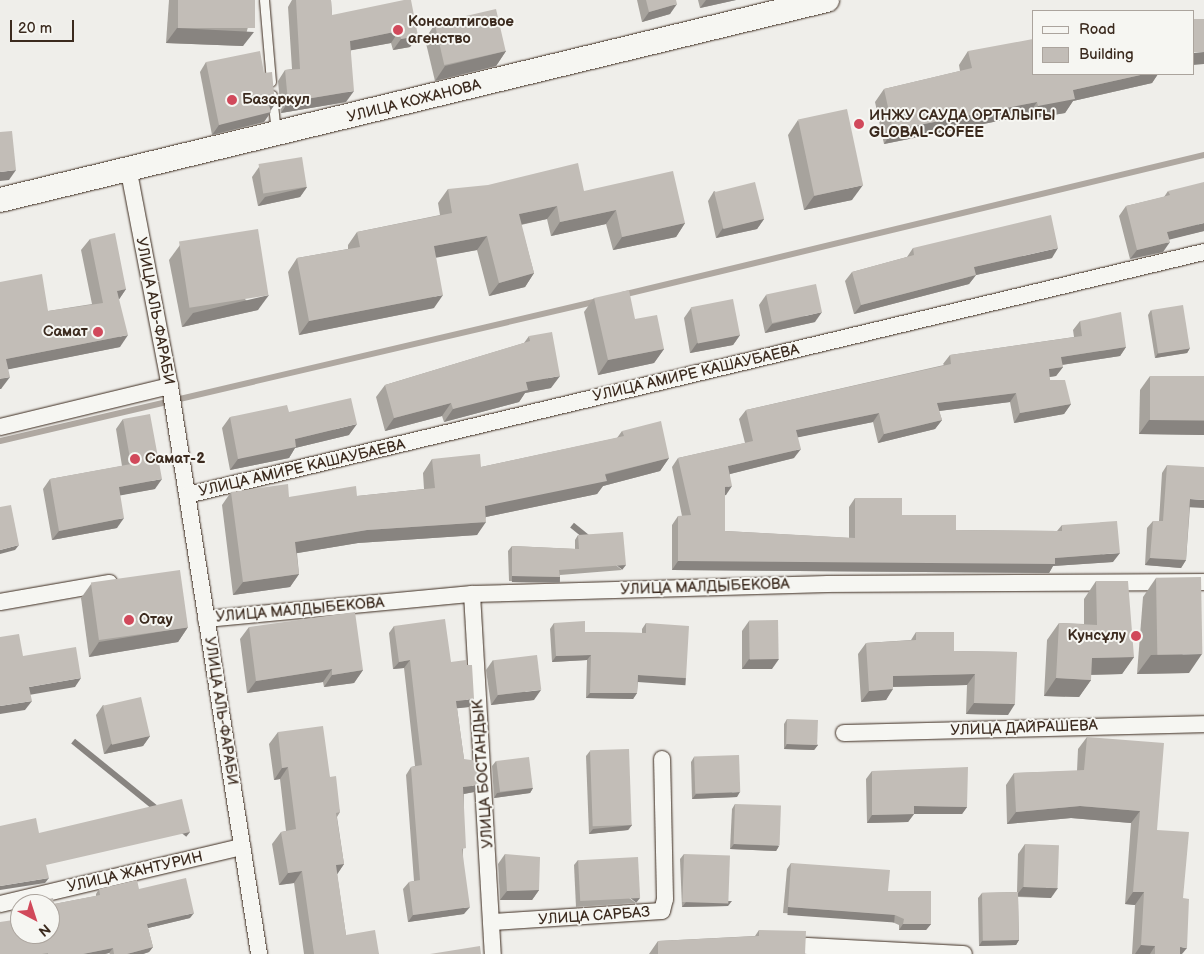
<!DOCTYPE html>
<html>
<head>
<meta charset="utf-8">
<style>
  body { margin:0 }
  #map { position:relative; width:1204px; height:954px; overflow:hidden; background:#efeeea; font-family:"Balsamiq Sans",sans-serif }
  div>[style] { position:absolute }
  .stream>* { height:6px; margin:-3px; padding:0 3px; transform-origin:3px; border-radius:3px; background:#afa8a1 }
  .roads { filter:drop-shadow(0 0 1px #3b2a1e) drop-shadow(0 0 1px #3b2a1e) }
  .lane>* { height:9px; margin:-4.5px; padding:0 4.5px; transform-origin:4.5px; border-radius:4.5px; background:#f6f6f2 }
  .street>* { height:16px; margin:-8px; padding:0 8px; transform-origin:8px; border-radius:8px; background:#f6f6f2 }
  .secondary>* { height:24px; margin:-12px; padding:0 12px; transform-origin:12px; border-radius:12px; background:#f6f6f2 }
  .wall>* { inset:0; background:#a7a39d }
  .shaded-wall>* { inset:0; background:#888480; transform-origin:0 0 }
  .building>* { inset:0; background:#c2bdb7; transform-origin:0 0 }
  .dots>* { width:14px; height:14px; translate:-50% -50%; box-sizing:border-box; border:2px solid #f6f6f2; border-radius:50% }
  span { translate:-50% -50%; white-space:nowrap; text-align:center; line-height:1.15; -webkit-text-stroke:4px #f6f6f2; paint-order:stroke }
  .poi-label { font-size:15px; color:#3b2a1e; font-weight:700 }
  .left { translate:0 -50%; text-align:left }
  .right { translate:-100% -50%; text-align:right }
  .street-label { font-size:15px; color:#3b2a1e }
  .legend { position:absolute; left:1032px; top:10px; width:162px; height:65px; box-sizing:border-box; background:#f6f6f2; border:1px solid #aba49d; margin:0; padding:6px 9px; list-style:none; font-size:15px; color:#3b2a1e }
  .legend li { display:flex; align-items:center; gap:10px; height:25px }
  .legend b { width:25px; border:1px solid #aba49d }
  .north { position:absolute; left:10px; top:894px; width:50px; height:50px; box-sizing:border-box; background:#f6f6f2; border:1px solid #aba49d; border-radius:50%; rotate:140deg; font-size:14px; font-weight:700; line-height:20px; text-align:center; color:#3b2a1e }
  .north::after { content:''; display:block; margin:auto; width:18px; height:22px; background:#d1495b; clip-path:polygon(50% 0,100% 100%,50% 72%,0 100%) }
  .scale { position:absolute; left:10px; top:20px; width:64px; height:22px; box-sizing:border-box; border:2px solid #3b2a1e; border-top:0; padding-left:6px; font-size:15px; line-height:18px; white-space:nowrap; color:#3b2a1e; -webkit-text-stroke:4px #f6f6f2; paint-order:stroke }
</style>
</head>
<body>
<div id="map">
  <div class="stream">
    <div style="left:622px;top:295px;width:599px;rotate:-13.53deg"></div>
    <div style="left:0;top:441px;width:614px;rotate:-13.18deg"></div>
  </div>
  <div class="roads">
    <div class="lane">
      <div style="left:264px;top:0;width:82px;rotate:85.1deg"></div>
      <div style="left:272px;top:95px;width:37px;rotate:84deg"></div>
    </div>
    <div class="street">
      <div style="left:129px;top:172px;width:218px;rotate:79.2deg"></div>
      <div style="left:170px;top:386px;width:575px;rotate:81.09deg"></div>
      <div style="left:0;top:427px;width:175px;rotate:-13.6deg"></div>
      <div style="left:187px;top:495px;width:1046px;rotate:-13.44deg"></div>
      <div style="left:472px;top:594px;width:361px;rotate:86.7deg"></div>
      <div style="left:0;top:602px;width:111px;rotate:-9.9deg"></div>
      <div style="left:206px;top:619px;width:267px;rotate:-5.4deg"></div>
      <div style="left:472px;top:594px;width:356px;rotate:-1.6deg"></div>
      <div style="left:828px;top:584px;width:376px;rotate:-0.3deg"></div>
      <div style="left:844px;top:733px;width:360px;rotate:-1.4deg"></div>
      <div style="left:0;top:904px;width:249px;rotate:-13.3deg"></div>
      <div style="left:493px;top:922px;width:169px;rotate:-3.7deg"></div>
      <div style="left:662px;top:911px;width:12px;rotate:-76deg"></div>
      <div style="left:665px;top:899px;width:140px;rotate:-91.2deg"></div>
      <div style="left:806px;top:946px;width:158px;rotate:2.9deg"></div>
    </div>
    <div class="secondary">
      <div style="left:0;top:200px;width:851px;rotate:-13.6deg"></div>
    </div>
  </div>
  <div class="wall">
    <div style="clip-path:polygon(169px 0,255px 0,243px 46px,166px 43px)"></div>
    <div style="clip-path:polygon(292px 0,331px 0,332px 15px,418px 36px,410px 47px,393px 50px,391px 43px,351px 50px,346px 102px,281px 113px,278px 81px,285px 70px,292px 69px,288px 7px)"></div>
    <div style="clip-path:polygon(637px 0,676px 0,670px 14px,642px 22px)"></div>
    <div style="clip-path:polygon(698px 0,736px 0,700px 8px)"></div>
    <div style="clip-path:polygon(435px 24px,506px 51px,496px 66px,435px 81px,425px 39px)"></div>
    <div style="clip-path:polygon(968px 51px,1033px 74px,1158px 74px,1152px 83px,1073px 101px,1065px 113px,1029px 119px,1028px 115px,884px 144px,875px 102px,884px 89px,960px 71px,959px 65px)"></div>
    <div style="clip-path:polygon(206px 62px,270px 111px,264px 122px,212px 135px,200px 72px)"></div>
    <div style="clip-path:polygon(798px 120px,852px 200px,804px 210px,788px 135px)"></div>
    <div style="clip-path:polygon(259px 167px,307px 187px,300px 197px,258px 206px,252px 177px)"></div>
    <div style="clip-path:polygon(448px 189px,584px 191px,685px 223px,676px 237px,613px 250px,606px 224px,551px 236px,547px 219px,521px 225px,534px 273px,525px 287px,489px 296px,477px 250px,436px 257px,434px 308px,299px 335px,288px 272px,297px 258px,348px 249px,348px 245px,357px 232px,440px 215px,438px 203px)"></div>
    <div style="clip-path:polygon(714px 191px,764px 219px,757px 229px,716px 238px,708px 201px)"></div>
    <div style="clip-path:polygon(1168px 191px,1204px 231px,1169px 239px,1163px 252px,1130px 259px,1119px 216px,1126px 206px,1164px 197px)"></div>
    <div style="clip-path:polygon(90px 239px,126px 289px,119px 299px,120px 347px,8px 369px,1px 389px,0 282px,48px 311px,92px 304px,81px 250px)"></div>
    <div style="clip-path:polygon(180px 245px,258px 310px,182px 327px,169px 260px)"></div>
    <div style="clip-path:polygon(913px 248px,1052px 258px,976px 275px,969px 284px,854px 314px,845px 281px,852px 272px,907px 257px)"></div>
    <div style="clip-path:polygon(766px 295px,815px 322px,765px 333px,759px 305px)"></div>
    <div style="clip-path:polygon(594px 298px,635px 319px,664px 349px,654px 363px,598px 375px,584px 312px)"></div>
    <div style="clip-path:polygon(691px 308px,740px 335px,733px 345px,690px 353px,684px 318px)"></div>
    <div style="clip-path:polygon(1151px 310px,1190px 348px,1187px 353px,1155px 358px,1148px 315px)"></div>
    <div style="clip-path:polygon(1080px 321px,1126px 347px,1120px 356px,1062px 365px,1063px 367px,1056px 376px,1049px 377px,1050px 380px,1071px 404px,1064px 414px,1014px 423px,1010px 402px,939px 411px,942px 420px,935px 429px,878px 443px,873px 422px,798px 437px,794px 458px,730px 474px,726px 495px,725px 495px,725px 531px,849px 538px,849px 507px,855px 498px,902px 515px,956px 530px,1057px 531px,1062px 525px,1113px 562px,1053px 566px,1049px 573px,672px 570px,672px 525px,678px 516px,682px 516px,672px 467px,678px 458px,745px 443px,739px 419px,746px 410px,944px 365px,943px 364px,950px 355px,1074px 337px,1073px 330px)"></div>
    <div style="clip-path:polygon(529px 336px,551px 388px,525px 393px,519px 402px,444px 422px,442px 416px,385px 431px,376px 397px,385px 385px,524px 343px)"></div>
    <div style="clip-path:polygon(1150px 376px,1204px 376px,1204px 435px,1139px 434px,1140px 390px)"></div>
    <div style="clip-path:polygon(289px 412px,349px 435px,295px 448px,289px 458px,230px 470px,222px 428px,230px 417px)"></div>
    <div style="clip-path:polygon(123px 419px,155px 489px,120px 495px,117px 528px,52px 540px,43px 489px,50px 479px,122px 466px,116px 429px)"></div>
    <div style="clip-path:polygon(622px 431px,669px 458px,660px 471px,603px 486px,597px 494px,486px 517px,477px 535px,358px 543px,297px 553px,299px 574px,290px 587px,233px 595px,222px 505px,231px 492px,289px 497px,357px 496px,424px 489px,423px 473px,432px 459px,481px 467px,617px 438px)"></div>
    <div style="clip-path:polygon(1167px 465px,1190px 507px,1186px 560px,1181px 568px,1145px 565px,1147px 528px,1153px 521px,1159px 521px,1162px 473px)"></div>
    <div style="clip-path:polygon(578px 535px,622px 570px,560px 575px,560px 577px,556px 582px,509px 581px,508px 551px,512px 546px,575px 549px,575px 540px)"></div>
    <div style="clip-path:polygon(1156px 578px,1189px 673px,1137px 674px,1143px 597px)"></div>
    <div style="clip-path:polygon(1096px 581px,1134px 657px,1122px 674px,1091px 675px,1091px 680px,1079px 697px,1044px 696px,1047px 640px,1059px 623px,1084px 624px,1084px 599px)"></div>
    <div style="clip-path:polygon(91px 584px,188px 627px,178px 642px,89px 657px,81px 598px)"></div>
    <div style="clip-path:polygon(749px 621px,772px 669px,742px 669px,742px 631px)"></div>
    <div style="clip-path:polygon(554px 623px,585px 632px,642px 633px,642px 629px,646px 623px,686px 678px,682px 684px,638px 681px,637px 693px,633px 699px,586px 698px,587px 660px,552px 662px,550px 629px)"></div>
    <div style="clip-path:polygon(394px 626px,451px 662px,469px 707px,457px 708px,464px 759px,474px 792px,464px 794px,463px 853px,464px 914px,408px 922px,403px 889px,409px 882px,414px 881px,406px 775px,411px 767px,415px 766px,404px 668px,393px 669px,389px 633px)"></div>
    <div style="clip-path:polygon(249px 627px,363px 670px,354px 683px,324px 687px,323px 682px,247px 693px,240px 639px)"></div>
    <div style="clip-path:polygon(916px 632px,954px 651px,1017px 652px,1008px 715px,966px 714px,967px 685px,893px 687px,886px 700px,861px 702px,858px 654px,866px 643px,911px 640px)"></div>
    <div style="clip-path:polygon(493px 660px,534px 700px,491px 705px,486px 670px)"></div>
    <div style="clip-path:polygon(103px 705px,150px 736px,143px 746px,104px 754px,96px 715px)"></div>
    <div style="clip-path:polygon(787px 719px,818px 745px,814px 750px,784px 749px,784px 724px)"></div>
    <div style="clip-path:polygon(278px 732px,330px 777px,340px 812px,337px 817px,344px 864px,337px 874px,346px 935px,379px 954px,304px 954px,294px 883px,279px 885px,272px 844px,281px 832px,286px 831px,280px 779px,274px 780px,269px 744px)"></div>
    <div style="clip-path:polygon(1087px 737px,1157px 830px,1183px 898px,1182px 954px,1132px 954px,1135px 905px,1125px 904px,1131px 823px,1071px 818px,1007px 824px,1006px 785px,1014px 773px,1077px 771px,1078px 749px)"></div>
    <div style="clip-path:polygon(590px 751px,632px 825px,628px 830px,589px 834px,586px 756px)"></div>
    <div style="clip-path:polygon(694px 757px,737px 797px,692px 799px,691px 762px)"></div>
    <div style="clip-path:polygon(496px 761px,533px 788px,530px 793px,494px 798px,492px 766px)"></div>
    <div style="clip-path:polygon(872px 771px,967px 807px,962px 814px,914px 814px,908px 822px,867px 823px,866px 779px)"></div>
    <div style="clip-path:polygon(735px 804px,779px 846px,776px 851px,730px 849px,732px 809px)"></div>
    <div style="clip-path:polygon(1025px 844px,1051px 898px,1018px 897px,1019px 940px,1016px 945px,979px 946px,978px 898px,982px 893px,1017px 892px,1018px 854px)"></div>
    <div style="clip-path:polygon(505px 854px,539px 890px,532px 900px,500px 900px,498px 864px)"></div>
    <div style="clip-path:polygon(684px 854px,728px 906px,682px 907px,680px 859px)"></div>
    <div style="clip-path:polygon(578px 860px,636px 903px,576px 907px,574px 865px)"></div>
    <div style="clip-path:polygon(791px 863px,888px 891px,931px 924px,926px 930px,899px 930px,899px 925px,890px 921px,783px 913px,787px 869px)"></div>
    <div style="clip-path:polygon(99px 889px,139px 889px,190px 918px,148px 928px,153px 947px,149px 952px,143px 954px,110px 954px,109px 953px,105px 954px,0 954px,50px 904px,35px 904px,36px 902px,54px 904px,96px 896px,96px 894px)"></div>
    <div style="clip-path:polygon(759px 930px,805px 954px,649px 954px,658px 941px,755px 936px)"></div>
  </div>
  <div class="shaded-wall">
    <div style="clip-path:polygon(706px 0,736px 0,700px 8px)"></div>
    <div style="clip-path:polygon(677px 4px,670px 14px,642px 22px,649px 12px)"></div>
    <div style="clip-path:polygon(177px 28px,254px 32px,243px 46px,166px 43px)"></div>
    <div style="clip-path:polygon(399px 31px,391px 43px,342px 52px,350px 41px)"></div>
    <div style="clip-path:polygon(418px 36px,410px 47px,393px 50px,401px 39px)"></div>
    <div style="clip-path:polygon(506px 51px,496px 66px,435px 81px,445px 66px)"></div>
    <div style="clip-path:polygon(1204px 52px,1204px 64px,1193px 65px,1193px 53px)"></div>
    <div style="clip-path:polygon(1145px 74px,1158px 74px,1152px 83px,1073px 101px,1065px 113px,1029px 119px,1038px 106px,1073px 90px)"></div>
    <div style="clip-path:polygon(354px 91px,346px 102px,281px 113px,288px 102px)"></div>
    <div style="clip-path:polygon(1037px 102px,1028px 115px,884px 144px,893px 130px)"></div>
    <div style="clip-path:polygon(275px 104px,269px 113px,271px 112px,264px 122px,212px 135px,219px 125px,269px 105px)"></div>
    <div style="clip-path:polygon(16px 170px,9px 180px,0 181px,0 172px)"></div>
    <div style="clip-path:polygon(863px 185px,852px 200px,804px 210px,814px 196px)"></div>
    <div style="clip-path:polygon(307px 187px,300px 197px,258px 206px,265px 197px)"></div>
    <div style="clip-path:polygon(557px 206px,547px 219px,509px 227px,519px 214px)"></div>
    <div style="clip-path:polygon(616px 210px,606px 224px,551px 236px,560px 222px)"></div>
    <div style="clip-path:polygon(764px 219px,757px 229px,716px 238px,723px 228px)"></div>
    <div style="clip-path:polygon(685px 223px,676px 237px,613px 250px,622px 237px)"></div>
    <div style="clip-path:polygon(1204px 223px,1204px 231px,1160px 242px,1167px 232px)"></div>
    <div style="clip-path:polygon(487px 236px,477px 250px,424px 260px,434px 246px)"></div>
    <div style="clip-path:polygon(1170px 242px,1163px 252px,1130px 259px,1137px 250px)"></div>
    <div style="clip-path:polygon(1058px 248px,1052px 258px,967px 277px,974px 267px)"></div>
    <div style="clip-path:polygon(534px 273px,525px 287px,489px 296px,499px 283px)"></div>
    <div style="clip-path:polygon(976px 275px,969px 284px,854px 314px,861px 305px)"></div>
    <div style="clip-path:polygon(126px 289px,118px 301px,117px 291px)"></div>
    <div style="clip-path:polygon(269px 295px,258px 310px,182px 327px,193px 313px)"></div>
    <div style="clip-path:polygon(443px 295px,434px 308px,299px 335px,309px 321px)"></div>
    <div style="clip-path:polygon(822px 312px,815px 322px,765px 333px,772px 324px)"></div>
    <div style="clip-path:polygon(128px 335px,120px 347px,0 371px,6px 359px)"></div>
    <div style="clip-path:polygon(740px 335px,733px 345px,690px 353px,697px 343px)"></div>
    <div style="clip-path:polygon(1126px 347px,1120px 356px,1054px 366px,1061px 357px)"></div>
    <div style="clip-path:polygon(1190px 348px,1187px 353px,1155px 358px,1158px 353px)"></div>
    <div style="clip-path:polygon(664px 349px,654px 363px,598px 375px,608px 360px)"></div>
    <div style="clip-path:polygon(1063px 367px,1056px 376px,1042px 378px,1049px 369px)"></div>
    <div style="clip-path:polygon(560px 376px,551px 388px,525px 393px,519px 402px,444px 422px,453px 409px,526px 382px)"></div>
    <div style="clip-path:polygon(10px 377px,1px 389px,0 389px,0 379px)"></div>
    <div style="clip-path:polygon(1016px 393px,1010px 402px,931px 412px,937px 403px)"></div>
    <div style="clip-path:polygon(451px 403px,442px 416px,385px 431px,394px 418px)"></div>
    <div style="clip-path:polygon(1071px 404px,1064px 414px,1014px 423px,1020px 413px)"></div>
    <div style="clip-path:polygon(879px 413px,873px 422px,790px 439px,796px 430px)"></div>
    <div style="clip-path:polygon(942px 420px,935px 429px,878px 443px,884px 434px)"></div>
    <div style="clip-path:polygon(1149px 420px,1204px 421px,1204px 435px,1139px 434px)"></div>
    <div style="clip-path:polygon(357px 424px,349px 435px,295px 448px,289px 458px,230px 470px,238px 459px,295px 439px)"></div>
    <div style="clip-path:polygon(801px 449px,794px 458px,722px 476px,728px 466px)"></div>
    <div style="clip-path:polygon(669px 458px,660px 471px,603px 486px,597px 494px,476px 519px,485px 506px)"></div>
    <div style="clip-path:polygon(162px 479px,155px 489px,112px 497px,119px 487px)"></div>
    <div style="clip-path:polygon(732px 486px,726px 495px,719px 497px,725px 487px)"></div>
    <div style="clip-path:polygon(1190px 499px,1204px 500px,1204px 508px,1185px 507px)"></div>
    <div style="clip-path:polygon(124px 518px,117px 528px,52px 540px,59px 531px)"></div>
    <div style="clip-path:polygon(486px 522px,477px 535px,358px 543px,286px 555px,295px 542px,367px 530px)"></div>
    <div style="clip-path:polygon(19px 545px,15px 550px,0 554px,0 550px)"></div>
    <div style="clip-path:polygon(1120px 553px,1113px 562px,1053px 566px,1049px 573px,672px 570px,678px 561px,1055px 558px)"></div>
    <div style="clip-path:polygon(1150px 558px,1186px 560px,1181px 568px,1145px 565px)"></div>
    <div style="left:626px;top:565px;width:6px;height:67px;rotate:129deg"></div>
    <div style="clip-path:polygon(299px 574px,290px 587px,233px 595px,243px 582px)"></div>
    <div style="left:512px;top:576px;width:48px;height:6px;rotate:1deg"></div>
    <div style="clip-path:polygon(188px 627px,178px 642px,89px 657px,99px 642px)"></div>
    <div style="clip-path:polygon(1202px 654px,1189px 673px,1137px 674px,1151px 655px)"></div>
    <div style="clip-path:polygon(591px 655px,587px 660px,552px 662px,556px 656px)"></div>
    <div style="clip-path:polygon(1134px 657px,1122px 674px,1080px 675px,1092px 658px)"></div>
    <div style="clip-path:polygon(749px 659px,779px 659px,772px 669px,742px 669px)"></div>
    <div style="clip-path:polygon(410px 660px,404px 668px,393px 669px,399px 662px)"></div>
    <div style="clip-path:polygon(332px 669px,323px 682px,247px 693px,256px 681px)"></div>
    <div style="clip-path:polygon(363px 670px,354px 683px,324px 687px,332px 675px)"></div>
    <div style="clip-path:polygon(975px 674px,967px 685px,885px 687px,893px 676px)"></div>
    <div style="left:638px;top:675px;width:48px;height:7px;rotate:4deg"></div>
    <div style="clip-path:polygon(81px 678px,75px 687px,23px 696px,29px 687px)"></div>
    <div style="clip-path:polygon(1056px 678px,1091px 680px,1079px 697px,1044px 696px)"></div>
    <div style="clip-path:polygon(893px 689px,886px 700px,861px 702px,869px 691px)"></div>
    <div style="clip-path:polygon(541px 690px,534px 700px,491px 705px,498px 695px)"></div>
    <div style="clip-path:polygon(590px 693px,637px 693px,633px 699px,586px 698px)"></div>
    <div style="clip-path:polygon(474px 699px,469px 707px,451px 709px,456px 701px)"></div>
    <div style="clip-path:polygon(32px 701px,25px 710px,0 714px,0 706px)"></div>
    <div style="clip-path:polygon(974px 703px,1015px 704px,1008px 715px,966px 714px)"></div>
    <div style="clip-path:polygon(150px 736px,143px 746px,104px 754px,111px 744px)"></div>
    <div style="clip-path:polygon(787px 744px,818px 745px,814px 750px,784px 749px)"></div>
    <div style="clip-path:polygon(288px 767px,280px 779px,274px 780px,282px 768px)"></div>
    <div style="clip-path:polygon(479px 785px,474px 792px,458px 795px,463px 787px)"></div>
    <div style="clip-path:polygon(533px 788px,530px 793px,494px 798px,497px 793px)"></div>
    <div style="clip-path:polygon(740px 792px,737px 797px,692px 799px,696px 794px)"></div>
    <div style="clip-path:polygon(914px 806px,967px 807px,962px 814px,908px 814px)"></div>
    <div style="clip-path:polygon(1080px 806px,1140px 811px,1131px 823px,1071px 818px,1007px 824px,1016px 812px)"></div>
    <div style="clip-path:polygon(914px 814px,908px 822px,867px 823px,872px 815px)"></div>
    <div style="clip-path:polygon(632px 825px,628px 830px,589px 834px,593px 829px)"></div>
    <div style="left:190px;top:832px;width:6px;height:148px;rotate:129deg"></div>
    <div style="clip-path:polygon(734px 844px,779px 846px,776px 851px,730px 849px)"></div>
    <div style="clip-path:polygon(344px 864px,336px 876px,336px 865px)"></div>
    <div style="clip-path:polygon(302px 871px,294px 883px,279px 885px,288px 873px)"></div>
    <div style="clip-path:polygon(49px 878px,45px 883px,0 890px,0 886px)"></div>
    <div style="clip-path:polygon(1023px 887px,1058px 888px,1051px 898px,1016px 896px)"></div>
    <div style="clip-path:polygon(539px 890px,532px 900px,500px 900px,507px 891px)"></div>
    <div style="clip-path:polygon(1133px 892px,1144px 892px,1135px 905px,1125px 904px)"></div>
    <div style="left:640px;top:898px;width:6px;height:60px;rotate:129deg"></div>
    <div style="clip-path:polygon(732px 901px,728px 906px,682px 907px,686px 902px)"></div>
    <div style="clip-path:polygon(470px 907px,464px 914px,408px 922px,413px 915px)"></div>
    <div style="left:788px;top:907px;width:107px;height:8px;rotate:4deg"></div>
    <div style="clip-path:polygon(194px 913px,190px 918px,144px 929px,147px 924px)"></div>
    <div style="clip-path:polygon(903px 924px,931px 924px,926px 930px,899px 930px)"></div>
    <div style="clip-path:polygon(1019px 940px,1016px 945px,979px 946px,982px 941px)"></div>
    <div style="clip-path:polygon(1141px 945px,1155px 946px,1150px 954px,1135px 954px)"></div>
    <div style="clip-path:polygon(153px 947px,149px 952px,143px 954px,127px 954px)"></div>
    <div style="clip-path:polygon(1180px 947px,1187px 948px,1182px 954px,1176px 954px)"></div>
    <div style="clip-path:polygon(113px 948px,109px 953px,105px 954px,83px 954px)"></div>
  </div>
  <div class="building">
    <div style="left:178px;top:0;width:77px;height:28px"></div>
    <div style="clip-path:polygon(296px 0,331px 0,332px 15px,404px 0,411px 0,418px 36px,401px 39px,399px 31px,350px 41px,354px 91px,288px 102px,285px 70px,300px 69px)"></div>
    <div style="clip-path:polygon(646px 0,676px 0,677px 4px,649px 12px)"></div>
    <div style="left:496px;top:9px;width:43px;height:63px;rotate:77deg"></div>
    <div style="left:1204px;top:19px;width:33px;height:11px;rotate:90deg"></div>
    <div style="clip-path:polygon(1033px 39px,1033px 74px,1145px 74px,1073px 90px,1075px 99px,1038px 106px,1037px 102px,893px 130px,884px 89px,972px 68px,968px 51px)"></div>
    <div style="clip-path:polygon(260px 51px,264px 73px,272px 72px,275px 104px,269px 105px,271px 112px,219px 125px,206px 62px)"></div>
    <div style="left:847px;top:109px;width:78px;height:50px;rotate:78deg"></div>
    <div style="clip-path:polygon(12px 131px,16px 170px,0 172px,0 132px)"></div>
    <div style="left:302px;top:157px;width:30px;height:44px;rotate:81deg"></div>
    <div style="clip-path:polygon(578px 163px,584px 191px,673px 171px,685px 223px,622px 237px,616px 210px,560px 222px,557px 206px,519px 214px,534px 273px,499px 283px,487px 236px,434px 246px,443px 295px,309px 321px,297px 258px,360px 247px,357px 232px,452px 213px,448px 189px,488px 185px)"></div>
    <div style="left:755px;top:182px;width:38px;height:42px;rotate:76deg"></div>
    <div style="clip-path:polygon(1204px 182px,1204px 223px,1167px 232px,1170px 242px,1137px 250px,1126px 206px,1170px 195px,1168px 191px)"></div>
    <div style="clip-path:polygon(1051px 215px,1058px 248px,974px 267px,976px 275px,861px 305px,852px 272px,914px 255px,913px 248px)"></div>
    <div style="left:258px;top:229px;width:67px;height:80px;rotate:81deg"></div>
    <div style="clip-path:polygon(115px 233px,126px 289px,117px 291px,128px 335px,6px 359px,10px 377px,0 379px,0 282px,42px 274px,48px 311px,103px 303px,90px 239px)"></div>
    <div style="left:816px;top:284px;width:29px;height:51px;rotate:78deg"></div>
    <div style="clip-path:polygon(629px 290px,635px 319px,657px 315px,664px 349px,608px 360px,594px 298px)"></div>
    <div style="left:733px;top:299px;width:37px;height:43px;rotate:79deg"></div>
    <div style="left:1183px;top:305px;width:44px;height:32px;rotate:81deg"></div>
    <div style="clip-path:polygon(1121px 312px,1126px 347px,1061px 357px,1063px 367px,1049px 369px,1050px 380px,1065px 380px,1071px 404px,1020px 413px,1016px 393px,937px 403px,942px 420px,884px 434px,879px 413px,796px 430px,801px 449px,728px 466px,732px 486px,725px 487px,725px 531px,855px 538px,855px 498px,902px 498px,902px 515px,956px 515px,956px 530px,1062px 531px,1062px 525px,1117px 521px,1120px 553px,1055px 558px,1055px 564px,678px 561px,678px 516px,691px 515px,678px 458px,753px 441px,746px 410px,951px 364px,950px 355px,1082px 336px,1080px 321px)"></div>
    <div style="clip-path:polygon(552px 332px,560px 376px,526px 382px,528px 390px,453px 409px,451px 403px,394px 418px,385px 385px,530px 341px,529px 336px)"></div>
    <div style="left:1150px;top:376px;width:54px;height:44px"></div>
    <div style="clip-path:polygon(351px 398px,357px 424px,295px 439px,296px 447px,238px 459px,230px 417px,287px 405px,289px 412px)"></div>
    <div style="clip-path:polygon(150px 414px,162px 479px,119px 487px,124px 518px,59px 531px,50px 479px,131px 464px,123px 419px)"></div>
    <div style="clip-path:polygon(661px 421px,669px 458px,605px 474px,607px 481px,485px 506px,486px 522px,367px 530px,295px 542px,299px 574px,243px 582px,231px 492px,288px 484px,289px 497px,356px 486px,357px 496px,435px 488px,432px 459px,480px 454px,481px 467px,624px 436px,622px 431px)"></div>
    <div style="clip-path:polygon(1167px 465px,1204px 467px,1204px 500px,1190px 499px,1186px 560px,1150px 558px,1153px 521px,1163px 521px)"></div>
    <div style="clip-path:polygon(11px 505px,19px 545px,0 550px,0 507px)"></div>
    <div style="clip-path:polygon(623px 532px,626px 565px,559px 570px,560px 577px,512px 576px,512px 546px,579px 549px,578px 535px)"></div>
    <div style="left:180px;top:570px;width:58px;height:90px;rotate:82deg"></div>
    <div style="left:1201px;top:577px;width:77px;height:45px;rotate:89deg"></div>
    <div style="clip-path:polygon(1096px 581px,1128px 581px,1134px 657px,1092px 658px,1091px 680px,1056px 678px,1059px 623px,1097px 625px)"></div>
    <div style="clip-path:polygon(355px 612px,363px 670px,332px 675px,332px 669px,256px 681px,249px 627px)"></div>
    <div style="clip-path:polygon(445px 619px,451px 662px,466px 660px,466px 665px,472px 665px,474px 699px,456px 701px,464px 759px,478px 761px,479px 785px,463px 787px,466px 848px,462px 849px,470px 907px,413px 915px,409px 882px,420px 880px,411px 767px,422px 765px,410px 660px,399px 662px,394px 626px)"></div>
    <div style="left:778px;top:620px;width:39px;height:29px;rotate:89deg"></div>
    <div style="clip-path:polygon(585px 621px,585px 632px,646px 633px,646px 623px,689px 626px,686px 678px,638px 675px,637px 693px,590px 693px,591px 655px,556px 656px,554px 623px)"></div>
    <div style="clip-path:polygon(916px 632px,954px 632px,954px 651px,1017px 652px,1015px 704px,974px 703px,975px 674px,893px 676px,893px 689px,869px 691px,866px 643px,916px 640px)"></div>
    <div style="clip-path:polygon(19px 634px,23px 656px,76px 647px,81px 678px,29px 687px,32px 701px,0 706px,0 637px)"></div>
    <div style="left:537px;top:655px;width:35px;height:44px;rotate:83deg"></div>
    <div style="left:141px;top:697px;width:40px;height:39px;rotate:77deg"></div>
    <div style="left:787px;top:719px;width:31px;height:25px;rotate:2deg"></div>
    <div style="clip-path:polygon(323px 726px,330px 777px,336px 776px,340px 812px,336px 813px,344px 864px,336px 865px,346px 935px,375px 930px,379px 954px,314px 954px,302px 871px,288px 873px,281px 832px,296px 829px,288px 767px,282px 768px,278px 732px)"></div>
    <div style="clip-path:polygon(1087px 737px,1164px 743px,1157px 830px,1189px 832px,1183px 898px,1189px 899px,1187px 948px,1180px 947px,1180px 954px,1155px 954px,1155px 946px,1141px 945px,1144px 892px,1133px 892px,1140px 811px,1080px 806px,1016px 812px,1014px 773px,1084px 770px)"></div>
    <div style="left:629px;top:749px;width:76px;height:39px;rotate:88deg"></div>
    <div style="left:739px;top:755px;width:37px;height:45px;rotate:88deg"></div>
    <div style="left:529px;top:757px;width:31px;height:33px;rotate:83deg"></div>
    <div style="clip-path:polygon(968px 767px,967px 807px,914px 806px,914px 814px,872px 815px,872px 771px)"></div>
    <div style="clip-path:polygon(182px 799px,190px 832px,46px 865px,49px 878px,0 886px,0 826px,36px 818px,39px 833px)"></div>
    <div style="left:735px;top:804px;width:46px;height:40px;rotate:2deg"></div>
    <div style="left:1025px;top:844px;width:34px;height:43px;rotate:2deg"></div>
    <div style="clip-path:polygon(505px 854px,540px 857px,539px 890px,507px 891px)"></div>
    <div style="left:684px;top:854px;width:46px;height:48px;rotate:2deg"></div>
    <div style="left:638px;top:857px;width:41px;height:60px;rotate:87deg"></div>
    <div style="clip-path:polygon(791px 863px,890px 870px,888px 891px,931px 891px,931px 924px,903px 924px,904px 919px,895px 915px,788px 907px)"></div>
    <div style="clip-path:polygon(186px 878px,194px 913px,147px 924px,153px 947px,127px 954px,114px 954px,113px 948px,83px 954px,48px 954px,48px 953px,42px 954px,0 954px,0 922px,20px 919px,20px 934px,50px 934px,50px 904px,37px 904px,36px 902px,53px 898px,54px 904px,100px 895px,99px 889px,137px 880px,139px 889px)"></div>
    <div style="left:1018px;top:892px;width:48px;height:36px;rotate:89deg"></div>
    <div style="clip-path:polygon(759px 930px,806px 931px,805px 954px,658px 954px,658px 941px,759px 936px)"></div>
    <div style="clip-path:polygon(480px 946px,481px 954px,430px 954px)"></div>
  </div>
  <div class="dots">
    <div style="left:398px;top:30px;background:#d1495b"></div>
    <div style="left:232px;top:100px;background:#d1495b"></div>
    <div style="left:859px;top:124px;background:#d1495b"></div>
    <div style="left:98px;top:332px;background:#d1495b"></div>
    <div style="left:135px;top:459px;background:#d1495b"></div>
    <div style="left:129px;top:620px;background:#d1495b"></div>
    <div style="left:1136px;top:636px;background:#d1495b"></div>
  </div>
  <div class="poi-label">
    <span class="left" style="left:408px;top:30px">Консалтиговое<br>агенство</span>
    <span class="left" style="left:242px;top:100px">Базаркул</span>
    <span class="left" style="left:869px;top:124px">ИНЖУ САУДА ОРТАЛЫГЫ<br>GLOBAL-COFEE</span>
    <span class="right" style="left:88px;top:332px">Самат</span>
    <span class="left" style="left:145px;top:459px">Самат-2</span>
    <span class="left" style="left:139px;top:620px">Отау</span>
    <span class="right" style="left:1126px;top:636px">Кунсұлу</span>
  </div>
  <div class="street-label">
    <span style="left:414px;top:101px;rotate:-14deg">УЛИЦА КОЖАНОВА</span>
    <span style="left:155px;top:311px;rotate:79deg">УЛИЦА АЛЬ-ФАРАБИ</span>
    <span style="left:696px;top:373px;rotate:-13deg">УЛИЦА АМИРЕ КАШАУБАЕВА</span>
    <span style="left:302px;top:468px;rotate:-13deg">УЛИЦА АМИРЕ КАШАУБАЕВА</span>
    <span style="left:705px;top:587px;rotate:-2deg">УЛИЦА МАЛДЫБЕКОВА</span>
    <span style="left:300px;top:610px;rotate:-5deg">УЛИЦА МАЛДЫБЕКОВА</span>
    <span style="left:221px;top:711px;rotate:81deg">УЛИЦА АЛЬ-ФАРАБИ</span>
    <span style="left:1024px;top:728px;rotate:-2deg">УЛИЦА ДАЙРАШЕВА</span>
    <span style="left:483px;top:774px;rotate:-94deg">УЛИЦА БОСТАНДЫК</span>
    <span style="left:135px;top:872px;rotate:-13deg">УЛИЦА ЖАНТУРИН</span>
    <span style="left:594px;top:916px;rotate:-4deg">УЛИЦА САРБАЗ</span>
  </div>
  <ul class="legend">
  <li><b style="height:6px;background:#f6f6f2"></b>Road</li>
  <li><b style="height:14px;background:#c2bdb7"></b>Building</li>
  </ul>
  <div class="north">N</div>
  <div class="scale">20 m</div>
</div>
</body>
</html>
